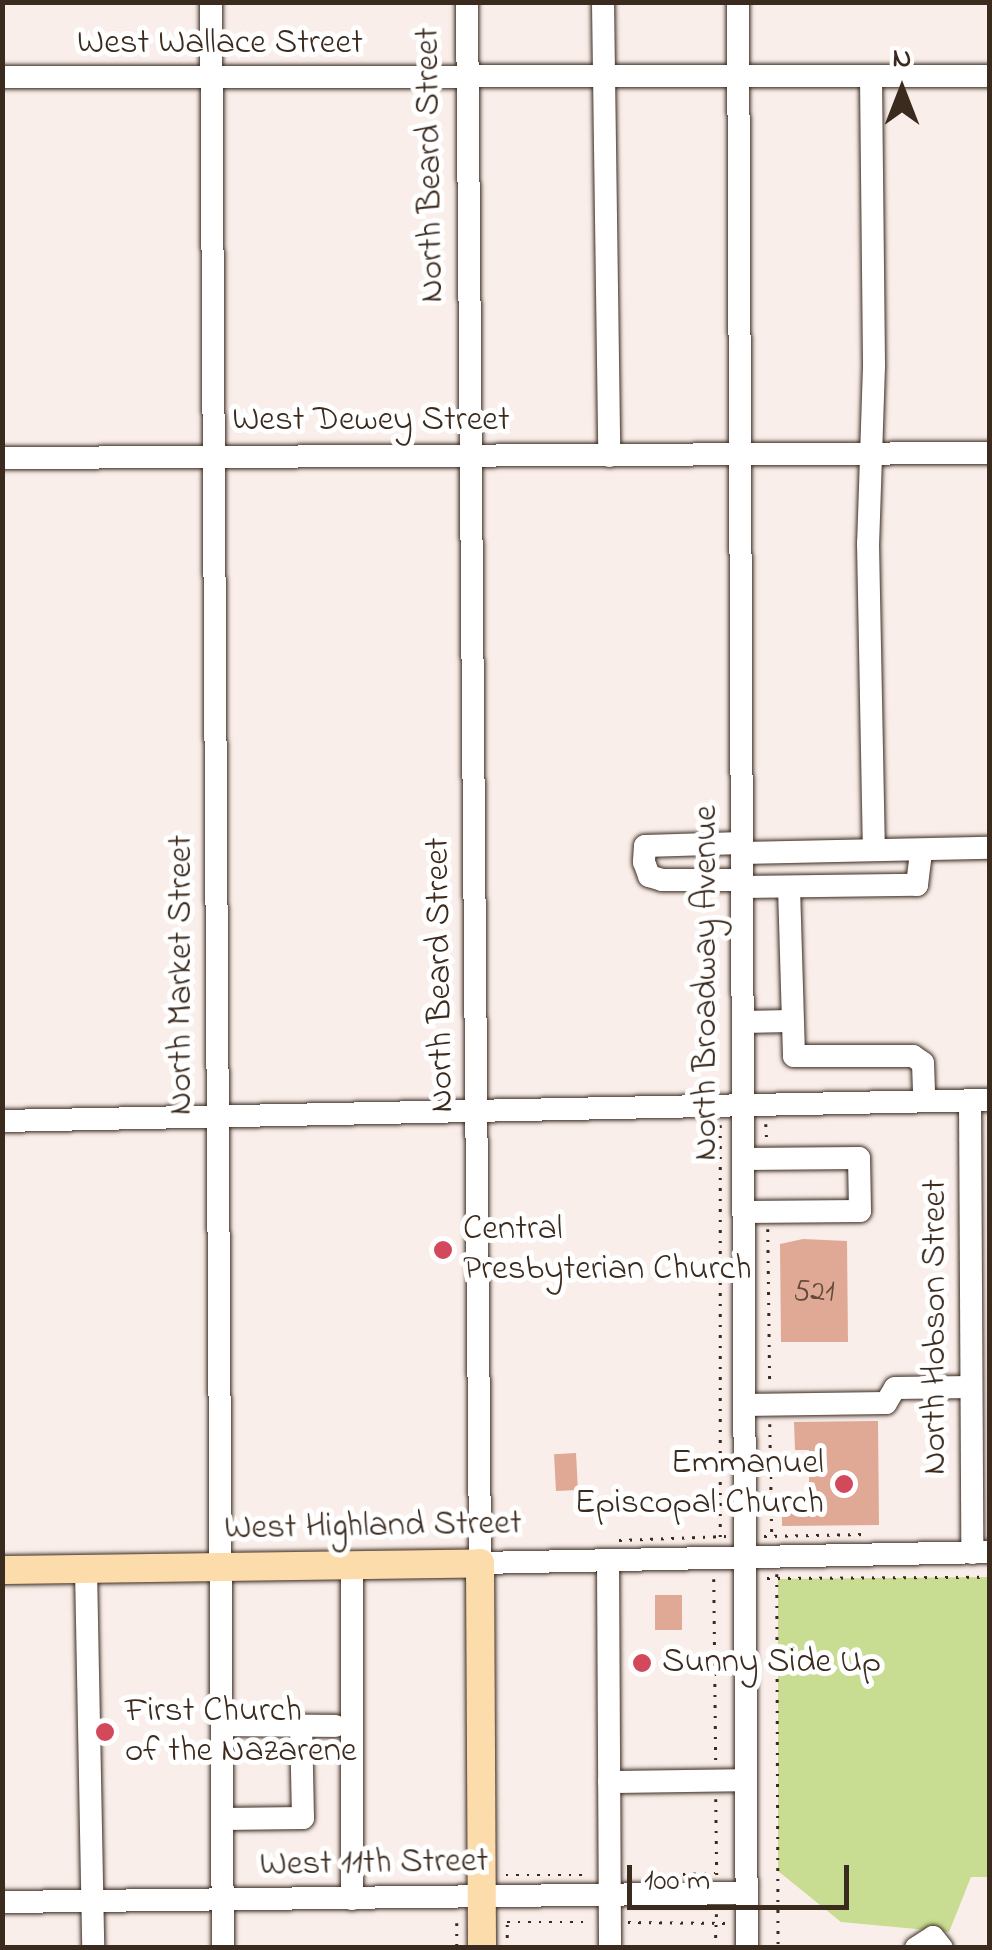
<!DOCTYPE html>
<html>
<head>
<meta charset="utf-8">
<style>
  body { margin:0 }
  #map { position:relative; width:992px; height:1950px; overflow:hidden; background:#f9eeea; font-family:"Indie Flower",sans-serif }
  div>[style] { position:absolute }
  .green>* { inset:0; background:#c9dd92 }
  .building>* { inset:0; background:#dfa995; transform-origin:0 0 }
  .path>* { height:2.5px; margin-top:-1.25px; transform-origin:0; background:repeating-linear-gradient(90deg,#3b2a1e 0 2.5px,transparent 0 10.5px) }
  .roads { filter:drop-shadow(0 0 2px #3b2a1e) drop-shadow(0 0 2px #3b2a1e) }
  .minor>* { height:22px; margin:-11px; padding:0 11px; transform-origin:11px; border-radius:11px; background:#fff }
  .major>* { height:28px; margin:-14px; padding:0 14px; transform-origin:14px; border-radius:14px; background:#fddcac }
  .dots>* { width:28px; height:28px; translate:-50% -50%; box-sizing:border-box; border:5px solid #fff; border-radius:50% }
  span { translate:-50% -50%; white-space:nowrap; text-align:center; line-height:1.15; -webkit-text-stroke:10px #fff; paint-order:stroke }
  .number-label { font-size:30px; color:#644a3c }
  .number-label span { -webkit-text-stroke-width:0 }
  .street-label { font-size:35px; color:#3b2a1e }
  .poi-label { font-size:35px; color:#3b2a1e }
  .left { translate:0 -50%; text-align:left }
  .right { translate:-100% -50%; text-align:right }
  .frame { position:absolute; inset:0; border:5px solid #3b2a1e; pointer-events:none }
  .north { position:absolute; left:852px; top:40px; width:100px; height:100px; -webkit-text-stroke:8px #fff; paint-order:stroke; rotate:0deg; font-size:28px; font-weight:700; line-height:40px; text-align:center; color:#3b2a1e }
  .north::after { content:''; display:block; margin:auto; width:35px; height:45px; background:#3b2a1e; clip-path:polygon(50% 0,100% 100%,50% 72%,0 100%) }
  .scale { position:absolute; left:627px; top:1865px; width:222px; height:45px; box-sizing:border-box; border:5px solid #3b2a1e; border-top:0; padding-left:12px; font-size:30px; line-height:35px; white-space:nowrap; color:#3b2a1e; -webkit-text-stroke:8px #fff; paint-order:stroke }
</style>
</head>
<body>
<div id="map">
  <div class="green">
    <div style="clip-path:polygon(989px 1577px,989px 1877px,971px 1877px,949px 1932px,841px 1922px,778px 1871px,778px 1579px)"></div>
  </div>
  <div class="building">
    <div style="clip-path:polygon(803px 1239px,847px 1241px,848px 1342px,781px 1342px,780px 1244px)"></div>
    <div style="clip-path:polygon(878px 1421px,879px 1525px,782px 1526px,782px 1498px,809px 1498px,809px 1450px,795px 1450px,794px 1422px)"></div>
    <div style="left:576px;top:1453px;width:37px;height:22px;rotate:87deg"></div>
    <div style="left:655px;top:1595px;width:27px;height:35px"></div>
  </div>
  <div class="path">
    <div style="left:766px;top:1124px;width:17px;rotate:87deg"></div>
    <div style="left:768px;top:1229px;width:157px;rotate:89.3deg"></div>
    <div style="left:770px;top:1424px;width:112px;rotate:89deg"></div>
    <div style="left:764px;top:1536px;width:102px;rotate:-1.1deg"></div>
    <div style="left:720px;top:1537px;width:412px;rotate:-90deg"></div>
    <div style="left:619px;top:1540px;width:107px;rotate:-2.1deg"></div>
    <div style="left:777px;top:1574px;width:374px;rotate:89.8deg"></div>
    <div style="left:767px;top:1578px;width:223px;rotate:-0.3deg"></div>
    <div style="left:714px;top:1579px;width:182px;rotate:89.4deg"></div>
    <div style="left:716px;top:1799px;width:77px;rotate:89.3deg"></div>
    <div style="left:683px;top:1874px;width:32px;rotate:-2deg"></div>
    <div style="left:506px;top:1875px;width:84px"></div>
    <div style="left:628px;top:1922px;width:102px;rotate:0.6deg"></div>
    <div style="left:457px;top:1923px;width:25px;rotate:90deg"></div>
    <div style="left:507px;top:1948px;width:26px;rotate:-90deg"></div>
    <div style="left:507px;top:1922px;width:83px"></div>
    <div style="left:715px;top:1948px;width:34px;rotate:-88deg"></div>
  </div>
  <div class="roads">
    <div class="minor">
      <div style="left:211px;top:2px;width:1946px;rotate:89.65deg"></div>
      <div style="left:467px;top:2px;width:1561px;rotate:89.52deg"></div>
      <div style="left:480px;top:1563px;width:510px;rotate:-1.24deg"></div>
      <div style="left:603px;top:2px;width:454px;rotate:89.2deg"></div>
      <div style="left:738px;top:2px;width:1946px;rotate:89.74deg"></div>
      <div style="left:2px;top:77px;width:988px;rotate:-0.06deg"></div>
      <div style="left:871px;top:78px;width:288px;rotate:89.4deg"></div>
      <div style="left:874px;top:366px;width:177px;rotate:91.9deg"></div>
      <div style="left:868px;top:543px;width:307px;rotate:88.9deg"></div>
      <div style="left:2px;top:458px;width:988px;rotate:-0.29deg"></div>
      <div style="left:742px;top:843px;width:97px;rotate:178.2deg"></div>
      <div style="left:645px;top:846px;width:16px;rotate:94deg"></div>
      <div style="left:644px;top:862px;width:15px;rotate:70deg"></div>
      <div style="left:649px;top:876px;width:14px;rotate:17deg"></div>
      <div style="left:662px;top:880px;width:80px"></div>
      <div style="left:742px;top:853px;width:248px;rotate:-1.2deg"></div>
      <div style="left:742px;top:887px;width:175px;rotate:-0.7deg"></div>
      <div style="left:917px;top:885px;width:35px;rotate:-83deg"></div>
      <div style="left:789px;top:887px;width:169px;rotate:88.3deg"></div>
      <div style="left:794px;top:1056px;width:119px"></div>
      <div style="left:913px;top:1056px;width:12px;rotate:35deg"></div>
      <div style="left:923px;top:1063px;width:38px;rotate:88deg"></div>
      <div style="left:743px;top:1022px;width:47px;rotate:-1.2deg"></div>
      <div style="left:970px;top:1100px;width:453px;rotate:89.7deg"></div>
      <div style="left:2px;top:1121px;width:988px;rotate:-1.22deg"></div>
      <div style="left:743px;top:1159px;width:116px;rotate:-0.5deg"></div>
      <div style="left:859px;top:1158px;width:53px;rotate:88.9deg"></div>
      <div style="left:860px;top:1211px;width:116px;rotate:179.5deg"></div>
      <div style="left:744px;top:1405px;width:142px;rotate:-0.8deg"></div>
      <div style="left:886px;top:1403px;width:17px;rotate:-59deg"></div>
      <div style="left:895px;top:1388px;width:76px;rotate:-0.8deg"></div>
      <div style="left:608px;top:1561px;width:387px;rotate:89.7deg"></div>
      <div style="left:352px;top:1565px;width:334px;rotate:90deg"></div>
      <div style="left:86px;top:1569px;width:379px;rotate:88.9deg"></div>
      <div style="left:223px;top:1725px;width:112px;rotate:0.5deg"></div>
      <div style="left:609px;top:1782px;width:137px;rotate:-0.8deg"></div>
      <div style="left:223px;top:1819px;width:80px;rotate:-0.7deg"></div>
      <div style="left:303px;top:1818px;width:93px;rotate:-91.2deg"></div>
      <div style="left:2px;top:1902px;width:745px;rotate:-0.69deg"></div>
      <div style="left:916px;top:1948px;width:20px;rotate:-33deg"></div>
      <div style="left:933px;top:1937px;width:14px;rotate:51deg"></div>
    </div>
    <div class="major">
      <div style="left:2px;top:1570px;width:478px;rotate:-0.8deg"></div>
      <div style="left:480px;top:1563px;width:385px;rotate:89.7deg"></div>
    </div>
  </div>
  <div class="dots">
    <div style="left:443px;top:1250px;background:#d1495b"></div>
    <div style="left:844px;top:1484px;background:#d1495b"></div>
    <div style="left:642px;top:1663px;background:#d1495b"></div>
    <div style="left:105px;top:1732px;background:#d1495b"></div>
  </div>
  <div class="number-label">
    <span style="left:814px;top:1293px">521</span>
  </div>
  <div class="street-label">
    <span style="left:220px;top:44px">West Wallace Street</span>
    <span style="left:431px;top:165px;rotate:-91deg">North Beard Street</span>
    <span style="left:371px;top:421px">West Dewey Street</span>
    <span style="left:182px;top:975px;rotate:-90deg">North Market Street</span>
    <span style="left:441px;top:975px;rotate:-91deg">North Beard Street</span>
    <span style="left:707px;top:983px;rotate:-90deg">North Broadway Avenue</span>
    <span style="left:936px;top:1327px;rotate:-90deg">North Hobson Street</span>
    <span style="left:373px;top:1527px;rotate:-1deg">West Highland Street</span>
    <span style="left:374px;top:1864px;rotate:-1deg">West 11th Street</span>
  </div>
  <div class="poi-label">
    <span class="left" style="left:463px;top:1250px">Central<br>Presbyterian Church</span>
    <span class="right" style="left:824px;top:1484px">Emmanuel<br>Episcopal Church</span>
    <span class="left" style="left:662px;top:1663px">Sunny Side Up</span>
    <span class="left" style="left:125px;top:1732px">First Church<br>of the Nazarene</span>
  </div>
  <div class="frame"></div>
  <div class="north">N</div>
  <div class="scale">100 m</div>
</div>
</body>
</html>
